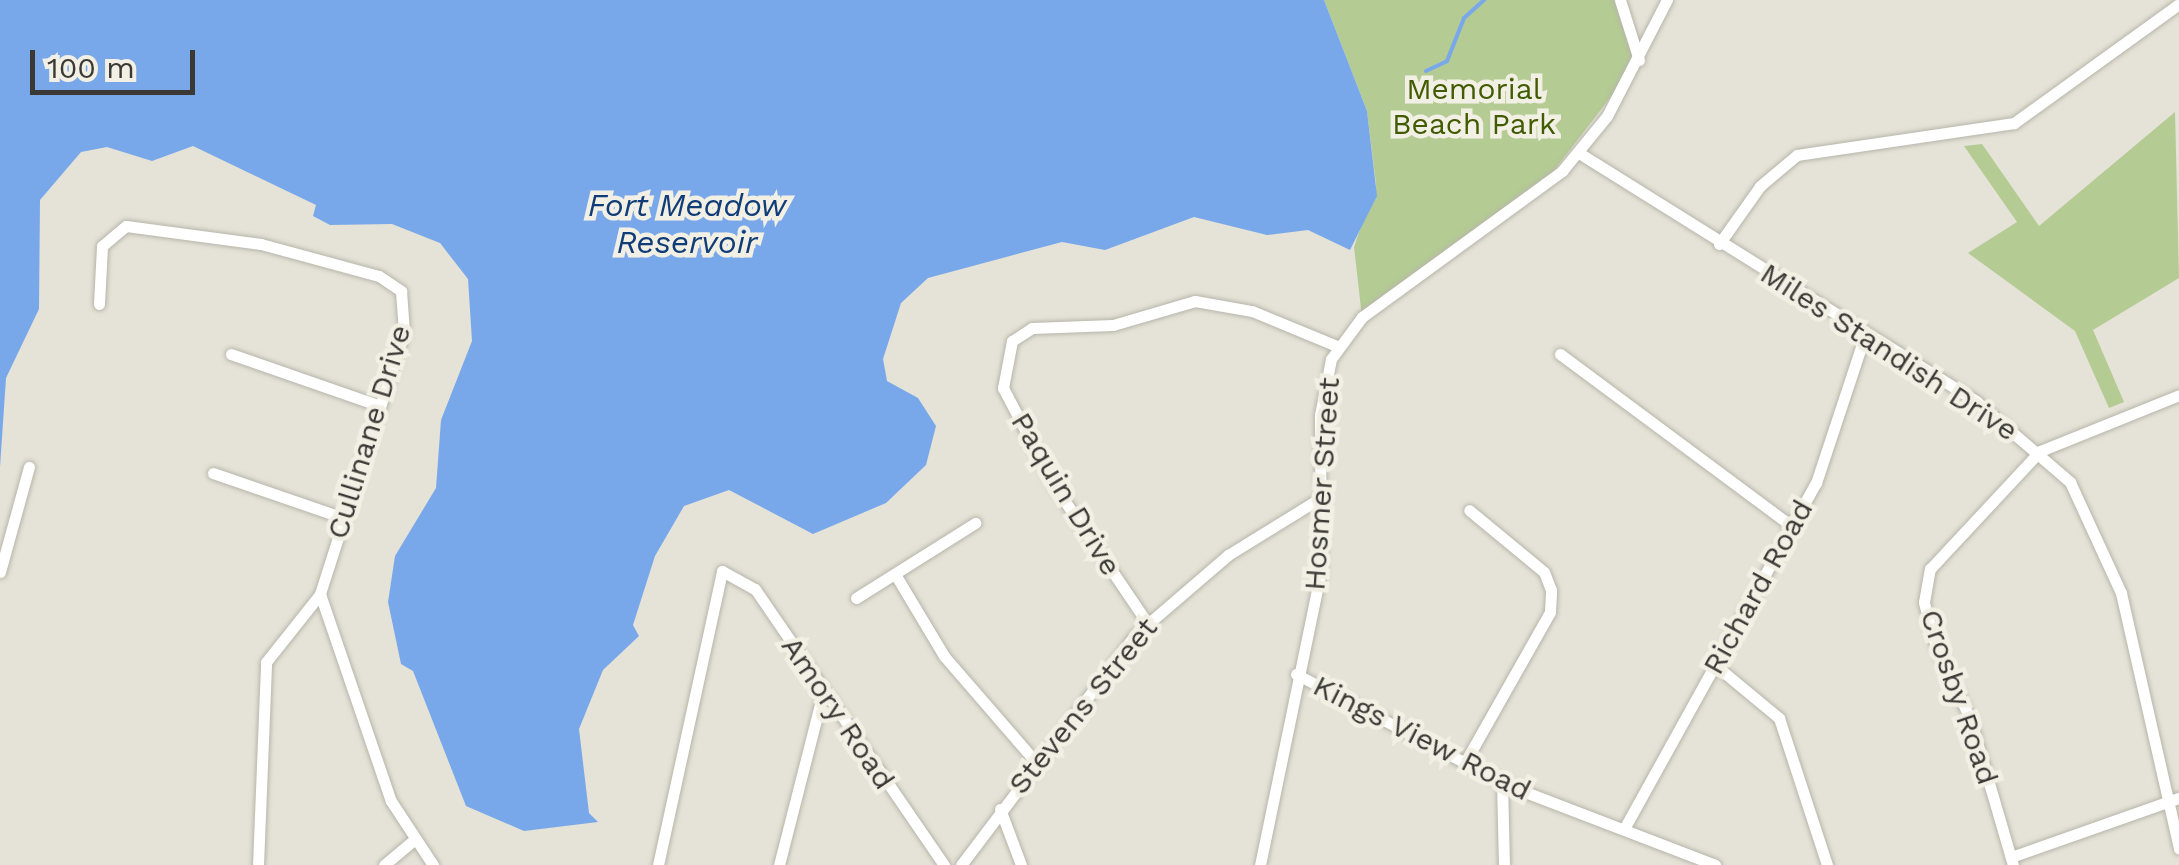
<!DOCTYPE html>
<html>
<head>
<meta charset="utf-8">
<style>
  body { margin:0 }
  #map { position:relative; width:2179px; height:865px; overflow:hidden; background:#e5e2d7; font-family:"Work Sans",sans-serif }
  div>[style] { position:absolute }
  .green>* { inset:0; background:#b4cb94 }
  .water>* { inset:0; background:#79a8ea }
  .stream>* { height:4px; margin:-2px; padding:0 2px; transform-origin:2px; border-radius:2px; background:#79a8ea }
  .roads { filter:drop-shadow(0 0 2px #b7b5aa) drop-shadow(0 0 2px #b7b5aa) }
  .minor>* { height:11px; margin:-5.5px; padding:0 5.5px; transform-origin:5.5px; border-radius:5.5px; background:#fff }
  span { translate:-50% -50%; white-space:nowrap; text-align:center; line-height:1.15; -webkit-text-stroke:9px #f2efe4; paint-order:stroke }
  .park-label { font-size:30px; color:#415b00 }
  .street-label { font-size:30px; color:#3a3935 }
  .water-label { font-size:32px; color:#103c77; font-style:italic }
  .scale { position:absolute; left:30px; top:50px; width:165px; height:45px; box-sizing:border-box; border:5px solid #3a3935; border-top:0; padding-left:12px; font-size:30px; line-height:35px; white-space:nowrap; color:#3a3935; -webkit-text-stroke:8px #f2efe4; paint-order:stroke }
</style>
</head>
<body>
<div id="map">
  <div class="green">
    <div style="clip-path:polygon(1324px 0,1620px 0,1639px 60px,1533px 198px,1362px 317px,1354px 247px,1376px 184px,1367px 111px)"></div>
    <div style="clip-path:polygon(2175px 112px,2179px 278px,2093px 330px,2124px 402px,2109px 408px,2075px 331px,1968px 253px,2017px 222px,1964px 146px,1982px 144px,2039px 226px)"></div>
  </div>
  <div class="water">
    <div style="clip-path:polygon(0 0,1324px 0,1367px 111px,1377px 196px,1350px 250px,1308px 230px,1267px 235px,1194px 217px,1105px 250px,1062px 242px,928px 278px,901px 303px,883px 359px,887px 381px,918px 398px,936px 426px,926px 465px,886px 503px,813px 534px,729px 490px,684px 506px,655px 556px,633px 625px,639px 636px,603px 670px,579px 729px,589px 813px,598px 822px,524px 831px,466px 806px,413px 671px,401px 664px,388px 602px,395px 556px,436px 488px,441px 420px,472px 341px,468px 279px,440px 243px,392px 224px,330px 225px,313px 216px,316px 205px,193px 146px,152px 161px,107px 147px,81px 152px,40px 200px,39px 309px,6px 378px,0 467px)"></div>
  </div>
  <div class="stream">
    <div style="left:1426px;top:71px;width:23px;rotate:-25deg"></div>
    <div style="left:1447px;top:61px;width:46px;rotate:-68.4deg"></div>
    <div style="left:1464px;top:18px;width:27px;rotate:-42deg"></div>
  </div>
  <div class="roads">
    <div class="minor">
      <div style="left:1620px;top:0;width:63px;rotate:72.4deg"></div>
      <div style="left:1579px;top:153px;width:469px;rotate:32deg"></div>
      <div style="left:1977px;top:402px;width:123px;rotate:40.7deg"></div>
      <div style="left:2070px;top:482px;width:122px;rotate:65.3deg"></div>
      <div style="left:2121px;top:593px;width:262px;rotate:77.2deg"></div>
      <div style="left:1719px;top:244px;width:71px;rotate:-54.7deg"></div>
      <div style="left:1760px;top:186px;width:48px;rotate:-40deg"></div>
      <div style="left:1797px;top:155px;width:219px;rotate:-8.4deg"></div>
      <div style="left:2014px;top:123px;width:203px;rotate:-35.8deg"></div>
      <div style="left:99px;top:304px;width:58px;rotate:-87deg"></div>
      <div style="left:102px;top:246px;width:31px;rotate:-40deg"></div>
      <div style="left:126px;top:226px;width:136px;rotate:7.6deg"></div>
      <div style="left:261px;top:244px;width:122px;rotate:15.2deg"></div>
      <div style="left:379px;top:276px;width:27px;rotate:34deg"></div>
      <div style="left:401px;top:291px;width:41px;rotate:85.8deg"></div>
      <div style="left:404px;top:332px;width:275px;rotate:107.8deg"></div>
      <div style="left:320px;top:594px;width:219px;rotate:71.1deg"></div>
      <div style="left:391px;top:801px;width:77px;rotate:56.7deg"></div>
      <div style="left:231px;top:354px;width:158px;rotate:19.2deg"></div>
      <div style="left:1560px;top:354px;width:289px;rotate:36.6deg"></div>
      <div style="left:213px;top:473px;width:135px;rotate:19deg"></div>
      <div style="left:0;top:572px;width:109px;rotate:-74.6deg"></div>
      <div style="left:895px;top:574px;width:96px;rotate:59.1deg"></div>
      <div style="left:944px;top:656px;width:139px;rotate:49.1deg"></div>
      <div style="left:856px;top:598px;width:141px;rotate:-32.2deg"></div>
      <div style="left:1148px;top:624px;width:168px;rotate:-124.1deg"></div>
      <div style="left:1054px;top:485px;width:110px;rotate:-117.7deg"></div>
      <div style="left:1003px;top:388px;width:48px;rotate:-79.2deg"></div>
      <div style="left:1012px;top:341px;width:24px;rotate:-33deg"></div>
      <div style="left:1032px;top:328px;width:81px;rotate:-2.1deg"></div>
      <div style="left:1113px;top:325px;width:85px;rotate:-16.3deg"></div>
      <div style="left:1195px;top:301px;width:58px;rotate:10deg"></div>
      <div style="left:1252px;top:311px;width:92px;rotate:22.4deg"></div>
      <div style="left:1715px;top:665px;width:83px;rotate:39.6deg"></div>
      <div style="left:1779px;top:718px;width:155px;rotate:71.9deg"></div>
      <div style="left:1296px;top:674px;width:238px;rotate:27.7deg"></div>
      <div style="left:1507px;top:785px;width:223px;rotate:21deg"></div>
      <div style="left:1464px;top:764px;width:175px;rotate:-60.5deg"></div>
      <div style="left:1550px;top:612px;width:22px;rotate:-87deg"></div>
      <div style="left:1551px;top:590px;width:19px;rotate:-111deg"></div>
      <div style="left:1544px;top:572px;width:97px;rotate:-140.4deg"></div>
      <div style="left:1502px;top:783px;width:82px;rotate:88.6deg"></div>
      <div style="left:1000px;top:809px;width:60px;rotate:69.4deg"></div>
      <div style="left:1625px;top:827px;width:393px;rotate:-61deg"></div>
      <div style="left:1816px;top:483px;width:156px;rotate:-71.7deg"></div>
      <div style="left:2011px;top:857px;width:178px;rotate:-19.4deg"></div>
      <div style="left:258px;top:865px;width:203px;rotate:-87.7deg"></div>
      <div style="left:266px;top:662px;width:87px;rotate:-51.5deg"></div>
      <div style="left:384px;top:865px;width:35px;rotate:-40deg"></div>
      <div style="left:658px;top:865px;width:301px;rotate:-77.7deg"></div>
      <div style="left:722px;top:571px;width:38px;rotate:29deg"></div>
      <div style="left:755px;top:589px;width:335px;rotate:55.6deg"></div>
      <div style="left:779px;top:865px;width:179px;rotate:-75.7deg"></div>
      <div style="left:961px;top:865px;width:288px;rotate:-52.9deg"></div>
      <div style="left:1135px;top:635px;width:123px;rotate:-40.7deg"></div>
      <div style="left:1228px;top:555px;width:110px;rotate:-31.7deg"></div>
      <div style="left:1260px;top:865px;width:301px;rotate:-78.3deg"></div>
      <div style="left:1321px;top:570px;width:155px;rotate:-90.4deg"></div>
      <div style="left:1320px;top:415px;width:57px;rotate:-78.9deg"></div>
      <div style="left:1331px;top:359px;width:52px;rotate:-53.6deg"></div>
      <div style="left:1362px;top:317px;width:248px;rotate:-36.1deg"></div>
      <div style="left:1562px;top:171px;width:71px;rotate:-50.7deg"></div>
      <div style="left:1607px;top:116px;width:131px;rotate:-62.7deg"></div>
      <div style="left:2013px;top:865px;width:150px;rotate:-106.3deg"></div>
      <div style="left:1971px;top:721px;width:89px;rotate:-114.6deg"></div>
      <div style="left:1934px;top:640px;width:39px;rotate:-105deg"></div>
      <div style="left:1924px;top:602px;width:34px;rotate:-80deg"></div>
      <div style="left:1930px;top:569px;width:161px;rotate:-47deg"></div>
      <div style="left:2040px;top:451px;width:150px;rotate:-21.9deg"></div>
    </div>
  </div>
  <div class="park-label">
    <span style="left:1474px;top:106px">Memorial<br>Beach Park</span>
  </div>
  <div class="street-label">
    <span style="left:1889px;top:352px;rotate:33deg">Miles Standish Drive</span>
    <span style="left:369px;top:432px;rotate:-73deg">Cullinane Drive</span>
    <span style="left:1322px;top:484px;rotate:-86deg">Hosmer Street</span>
    <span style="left:1066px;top:494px;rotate:59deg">Paquin Drive</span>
    <span style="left:1758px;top:587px;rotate:-61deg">Richard Road</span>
    <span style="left:1959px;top:697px;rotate:71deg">Crosby Road</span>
    <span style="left:1083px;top:706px;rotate:-51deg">Stevens Street</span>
    <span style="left:838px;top:713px;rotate:56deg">Amory Road</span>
    <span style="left:1422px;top:738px;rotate:27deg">Kings View Road</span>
  </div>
  <div class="water-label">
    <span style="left:687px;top:224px">Fort Meadow<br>Reservoir</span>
  </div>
  <div class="scale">100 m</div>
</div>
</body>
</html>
